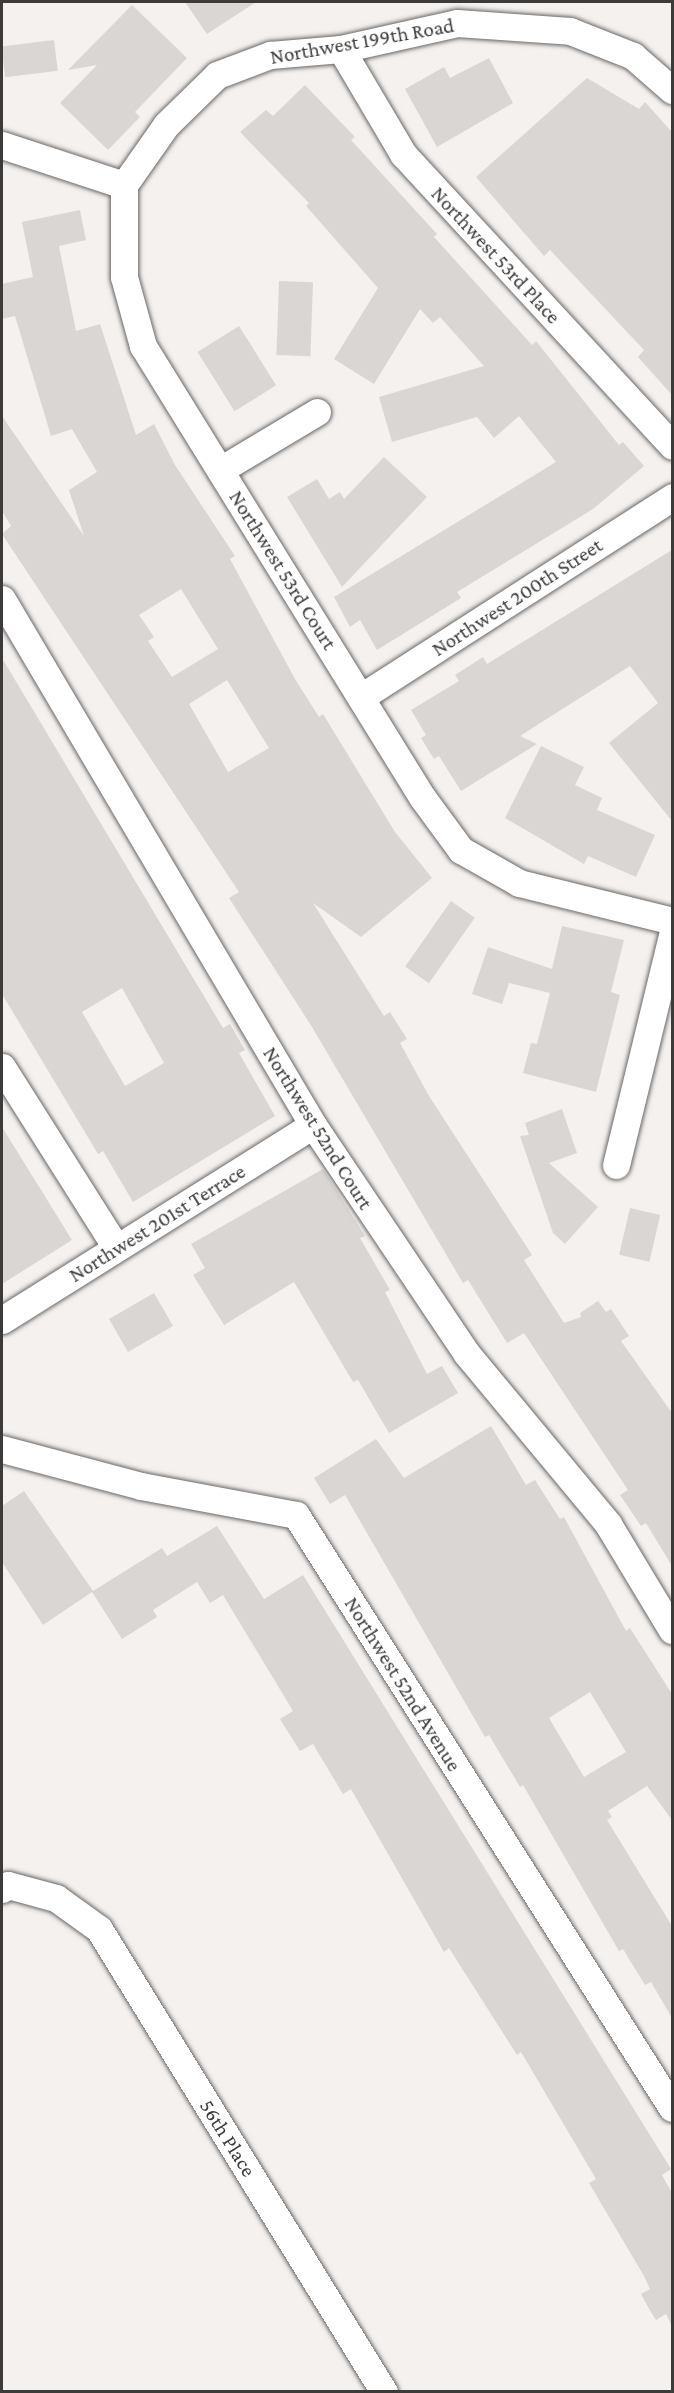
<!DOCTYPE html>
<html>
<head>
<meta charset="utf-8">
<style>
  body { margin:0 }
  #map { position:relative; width:674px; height:2393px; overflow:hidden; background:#f4f1ef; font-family:"Crimson Pro",serif }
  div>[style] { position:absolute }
  .building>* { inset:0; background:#dad6d4; transform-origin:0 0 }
  .roads { filter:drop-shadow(0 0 2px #6a6866) drop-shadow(0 0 2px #6a6866) }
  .minor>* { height:27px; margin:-13.5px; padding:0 13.5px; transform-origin:13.5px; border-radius:13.5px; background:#fff }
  span { translate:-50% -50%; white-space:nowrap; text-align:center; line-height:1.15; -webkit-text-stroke:4.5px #fff; paint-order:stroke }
  .street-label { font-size:21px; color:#3c3b3a }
  .frame { position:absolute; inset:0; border:3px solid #3c3b3a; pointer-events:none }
</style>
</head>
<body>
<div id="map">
  <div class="building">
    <div style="clip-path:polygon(185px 2px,256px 2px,207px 34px)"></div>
    <div style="clip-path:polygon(132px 5px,187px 58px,135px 112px,140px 117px,108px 150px,60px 103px,97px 65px,68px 70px)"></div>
    <div style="left:54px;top:40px;width:31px;height:53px;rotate:83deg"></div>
    <div style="clip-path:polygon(489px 58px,513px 103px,437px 147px,405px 89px,444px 67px,450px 78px)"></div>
    <div style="clip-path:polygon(587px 78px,639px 109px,645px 102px,672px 132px,672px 395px,638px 357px,644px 350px,550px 250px,544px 256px,476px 177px)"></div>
    <div style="clip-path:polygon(305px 85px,355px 137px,351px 140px,437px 234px,434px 237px,532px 345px,536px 341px,619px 445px,623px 442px,644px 466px,593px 509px,457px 592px,461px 598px,377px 650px,360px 620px,350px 627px,334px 597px,556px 462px,519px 416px,494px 438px,477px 417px,392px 442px,379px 397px,484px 366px,440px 317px,433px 323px,420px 309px,374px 384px,334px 359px,378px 288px,306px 206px,309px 203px,240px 132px,266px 110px,273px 116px)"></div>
    <div style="clip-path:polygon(evenodd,80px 210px,86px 240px,59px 246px,76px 331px,100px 324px,136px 435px,154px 424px,175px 465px,235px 556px,230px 559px,295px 679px,319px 717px,323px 714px,395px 832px,432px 878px,361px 937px,313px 903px,384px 1016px,390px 1012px,407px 1039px,400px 1043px,429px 1096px,532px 1255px,524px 1260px,564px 1323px,581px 1317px,580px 1313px,598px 1301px,606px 1312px,611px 1309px,629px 1336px,621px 1341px,672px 1413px,672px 1566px,646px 1523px,641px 1526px,620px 1495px,628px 1490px,524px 1333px,507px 1343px,468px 1280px,463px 1283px,312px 1027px,229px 898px,239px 892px,2px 534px,11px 526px,2px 511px,2px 416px,84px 536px,69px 490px,97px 472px,72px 429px,51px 436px,15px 316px,2px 319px,2px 284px,33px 277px,22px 222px,80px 210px,181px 589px,218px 649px,172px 677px,148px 641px,154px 637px,139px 615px,181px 589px,80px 210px,227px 680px,269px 748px,228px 772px,189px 704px,227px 680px)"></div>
    <div style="left:279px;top:281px;width:34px;height:74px;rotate:2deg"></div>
    <div style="left:239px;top:326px;width:70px;height:49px;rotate:58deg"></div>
    <div style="clip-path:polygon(384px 457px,427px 497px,342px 587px,287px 497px,317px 479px,329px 499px,340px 492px,344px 499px)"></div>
    <div style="clip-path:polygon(672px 550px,672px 821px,609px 743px,658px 703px,630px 666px,520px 736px,537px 744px,461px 791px,439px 756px,434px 759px,421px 738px,426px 735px,411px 710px,459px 681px,455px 675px,483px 657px,487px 664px)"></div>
    <div style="clip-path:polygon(evenodd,2px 658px,223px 1028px,230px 1024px,245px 1050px,239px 1053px,275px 1116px,133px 1202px,103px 1151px,98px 1154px,2px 994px,2px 658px,122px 988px,164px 1063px,125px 1086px,82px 1012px,122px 988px)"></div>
    <div style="clip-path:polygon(541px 746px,584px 767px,575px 785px,602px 798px,597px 810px,655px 835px,636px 877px,588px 856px,584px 864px,505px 818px)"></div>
    <div style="left:451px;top:901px;width:29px;height:80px;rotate:35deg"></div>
    <div style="clip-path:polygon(562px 926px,624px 940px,611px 992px,620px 995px,596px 1092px,523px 1073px,531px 1043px,537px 1044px,550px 993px,509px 983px,502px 1004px,472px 994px,488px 947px,552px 969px)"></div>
    <div style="clip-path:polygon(562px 1109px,577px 1153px,549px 1163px,598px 1207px,565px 1244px,553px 1233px,520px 1136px,529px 1135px,525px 1123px)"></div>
    <div style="clip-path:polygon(2px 1127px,72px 1240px,2px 1284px)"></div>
    <div style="clip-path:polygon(323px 1169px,365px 1236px,360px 1238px,390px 1290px,385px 1292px,427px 1374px,442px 1366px,458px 1393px,389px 1433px,358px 1380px,353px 1382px,294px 1282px,224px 1325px,193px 1275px,205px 1268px,191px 1244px)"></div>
    <div style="left:630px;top:1208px;width:31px;height:48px;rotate:13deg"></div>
    <div style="left:154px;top:1293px;width:38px;height:52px;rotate:60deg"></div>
    <div style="clip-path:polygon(evenodd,491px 1426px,526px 1485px,535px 1480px,560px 1519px,564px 1517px,626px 1631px,630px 1628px,672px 1694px,672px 1820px,647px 1786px,608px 1811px,612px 1817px,607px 1820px,672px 1926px,672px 2018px,651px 1982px,645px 1985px,623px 1949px,619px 1951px,523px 1785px,520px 1787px,489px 1735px,485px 1737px,345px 1495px,330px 1504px,314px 1478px,376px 1439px,404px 1478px,491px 1426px,590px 1692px,626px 1752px,584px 1777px,549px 1718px,590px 1692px)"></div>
    <div style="clip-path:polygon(24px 1491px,93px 1591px,162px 1548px,167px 1556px,217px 1526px,264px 1599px,303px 1575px,671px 2169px,662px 2175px,672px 2193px,672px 2326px,666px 2314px,656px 2320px,648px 2307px,641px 2294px,650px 2289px,644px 2276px,589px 2183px,596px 2179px,521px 2052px,517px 2055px,449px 1948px,444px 1952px,351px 1789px,343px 1794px,313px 1744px,300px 1751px,280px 1719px,293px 1711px,223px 1595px,210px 1603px,197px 1582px,153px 1610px,157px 1617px,122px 1639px,92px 1592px,43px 1625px,2px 1562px,2px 1506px)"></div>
  </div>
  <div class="roads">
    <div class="minor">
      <div style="left:341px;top:49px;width:122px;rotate:59.4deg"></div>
      <div style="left:403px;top:154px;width:397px;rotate:47.3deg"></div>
      <div style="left:2px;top:145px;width:128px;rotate:18.2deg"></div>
      <div style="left:124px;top:185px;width:92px;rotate:90deg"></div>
      <div style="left:124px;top:277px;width:72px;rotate:74.6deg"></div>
      <div style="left:143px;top:346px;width:530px;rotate:58.26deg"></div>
      <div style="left:422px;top:797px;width:66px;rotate:53.7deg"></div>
      <div style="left:461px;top:850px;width:67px;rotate:29.6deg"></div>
      <div style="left:519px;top:883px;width:158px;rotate:13.9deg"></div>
      <div style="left:124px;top:185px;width:73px;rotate:-55deg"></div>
      <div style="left:166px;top:125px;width:71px;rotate:-44.4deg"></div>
      <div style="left:217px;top:75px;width:57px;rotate:-20.7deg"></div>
      <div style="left:270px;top:55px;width:71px;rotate:-4.8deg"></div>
      <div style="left:341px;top:49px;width:119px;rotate:-12.6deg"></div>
      <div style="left:457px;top:23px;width:113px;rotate:4deg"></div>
      <div style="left:570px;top:31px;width:68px;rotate:21.6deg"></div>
      <div style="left:633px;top:56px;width:52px;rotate:41.1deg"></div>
      <div style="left:220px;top:470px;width:113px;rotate:-30.9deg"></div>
      <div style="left:2px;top:599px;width:611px;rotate:59.41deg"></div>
      <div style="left:313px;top:1125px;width:276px;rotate:56.1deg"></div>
      <div style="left:467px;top:1354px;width:221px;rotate:50.3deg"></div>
      <div style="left:608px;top:1524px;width:124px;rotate:58.9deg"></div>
      <div style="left:361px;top:697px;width:370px;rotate:-32.7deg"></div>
      <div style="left:2px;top:1067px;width:213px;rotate:57.7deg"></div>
      <div style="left:616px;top:1165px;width:237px;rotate:-76.3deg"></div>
      <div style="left:2px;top:1320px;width:367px;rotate:-32.1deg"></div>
      <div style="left:2px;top:1449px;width:144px;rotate:14.9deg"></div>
      <div style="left:141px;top:1486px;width:158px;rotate:10.6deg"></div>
      <div style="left:296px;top:1515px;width:702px;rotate:57.62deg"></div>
      <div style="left:2px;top:1889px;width:7px;rotate:-34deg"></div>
      <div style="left:8px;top:1885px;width:50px;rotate:15.2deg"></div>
      <div style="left:56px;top:1898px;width:53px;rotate:35.8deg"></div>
      <div style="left:99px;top:1929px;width:544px;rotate:58.39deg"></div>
    </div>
  </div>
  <div class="street-label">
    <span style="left:362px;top:41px;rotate:-10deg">Northwest 199th Road</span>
    <span style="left:496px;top:255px;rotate:47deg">Northwest 53rd Place</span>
    <span style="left:283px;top:570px;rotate:58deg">Northwest 53rd Court</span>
    <span style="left:517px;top:597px;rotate:-33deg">Northwest 200th Street</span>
    <span style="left:318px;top:1128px;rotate:58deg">Northwest 52nd Court</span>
    <span style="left:157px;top:1223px;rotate:-32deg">Northwest 201st Terrace</span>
    <span style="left:403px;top:1684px;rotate:58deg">Northwest 52nd Avenue</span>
    <span style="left:228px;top:2138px;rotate:58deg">56th Place</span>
  </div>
  <div class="frame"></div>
</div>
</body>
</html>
